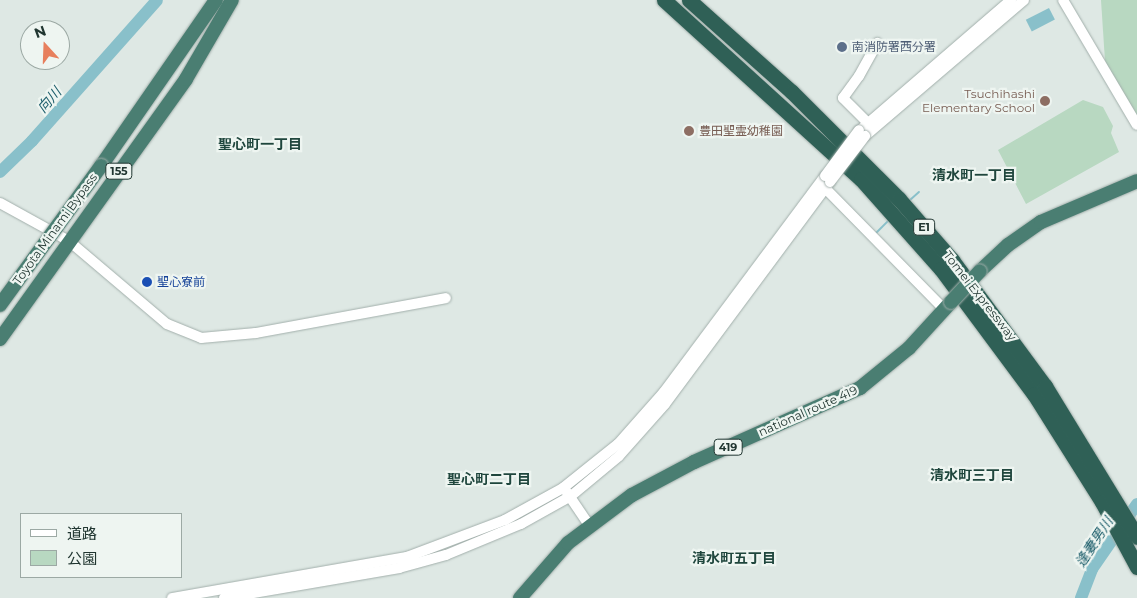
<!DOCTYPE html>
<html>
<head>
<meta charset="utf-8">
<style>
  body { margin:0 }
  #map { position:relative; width:1137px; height:598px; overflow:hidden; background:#dee8e4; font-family:Montserrat,"Noto Sans JP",sans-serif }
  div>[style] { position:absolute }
  .green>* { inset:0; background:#b8d8c1 }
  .water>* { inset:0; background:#89c0ca; transform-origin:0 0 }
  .stream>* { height:2px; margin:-1px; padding:0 1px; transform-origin:1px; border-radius:1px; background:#89c0ca }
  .river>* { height:12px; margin:-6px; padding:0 6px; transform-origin:6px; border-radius:6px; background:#89c0ca }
  .roads { filter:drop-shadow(0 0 1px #a2afab) drop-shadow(0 0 1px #a2afab) }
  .tertiary>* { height:10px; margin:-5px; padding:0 5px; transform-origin:5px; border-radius:5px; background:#fff }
  .trunk>* { height:14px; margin:-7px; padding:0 7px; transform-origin:7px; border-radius:7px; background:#4a7e72 }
  .motorway>* { height:15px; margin:-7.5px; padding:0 7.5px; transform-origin:7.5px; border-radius:7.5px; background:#2f6056 }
  .bridges { filter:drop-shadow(0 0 1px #a2afab) drop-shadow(0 0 1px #a2afab) }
  .tertiary-bridge>* { height:10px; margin:-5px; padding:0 5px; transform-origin:5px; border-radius:5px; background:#fff }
  .trunk-bridge>* { height:14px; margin:-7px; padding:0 7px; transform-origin:7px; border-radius:7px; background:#4a7e72 }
  .dots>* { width:14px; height:14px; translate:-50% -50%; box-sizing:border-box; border:2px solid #eef5f1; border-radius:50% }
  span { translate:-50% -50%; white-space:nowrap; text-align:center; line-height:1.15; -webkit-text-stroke:4.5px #eef5f1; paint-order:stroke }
  .shield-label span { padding:1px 4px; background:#eef5f1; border:1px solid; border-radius:4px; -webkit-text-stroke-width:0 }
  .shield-label { font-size:11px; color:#213631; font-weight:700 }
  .service-label { font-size:12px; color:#4e5e75 }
  .left { translate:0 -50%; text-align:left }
  .education-label { font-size:12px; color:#785e54 }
  .right { translate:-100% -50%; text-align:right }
  .street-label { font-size:12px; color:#213631 }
  .transit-label { font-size:12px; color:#164399 }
  .water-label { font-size:14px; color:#20606d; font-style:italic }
  .neighbourhood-label { font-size:14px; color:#1f463d; font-weight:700 }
  .legend { position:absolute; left:20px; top:513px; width:162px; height:65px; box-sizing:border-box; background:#eef5f1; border:1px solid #9ca9a4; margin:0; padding:6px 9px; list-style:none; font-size:15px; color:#213631 }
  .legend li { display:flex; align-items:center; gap:10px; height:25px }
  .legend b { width:25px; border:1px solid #9ca9a4 }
  .north { position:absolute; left:20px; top:20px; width:50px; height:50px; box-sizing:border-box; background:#eef5f1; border:1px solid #9ca9a4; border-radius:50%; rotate:340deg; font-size:14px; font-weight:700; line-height:20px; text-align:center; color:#213631 }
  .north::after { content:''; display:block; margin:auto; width:18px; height:22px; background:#e77f5d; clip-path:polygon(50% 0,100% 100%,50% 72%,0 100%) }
</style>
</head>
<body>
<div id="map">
  <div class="green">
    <div style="clip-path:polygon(1101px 0,1137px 0,1137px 118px,1112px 81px,1105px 61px)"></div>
    <div style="clip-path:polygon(1083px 100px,1103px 107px,1113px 126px,1111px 133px,1119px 152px,1026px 204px,998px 150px)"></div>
  </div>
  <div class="water">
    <div style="left:1049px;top:8px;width:13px;height:26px;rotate:63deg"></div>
  </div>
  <div class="stream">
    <div style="left:910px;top:200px;width:12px;rotate:-42deg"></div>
    <div style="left:876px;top:233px;width:20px;rotate:-45deg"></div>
  </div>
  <div class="river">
    <div style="left:0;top:172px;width:45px;rotate:-44.1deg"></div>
    <div style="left:32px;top:141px;width:188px;rotate:-48.4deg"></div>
    <div style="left:1081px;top:598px;width:31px;rotate:-69deg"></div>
    <div style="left:1092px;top:569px;width:79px;rotate:-55.3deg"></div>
  </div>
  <div class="roads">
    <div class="tertiary">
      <div style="left:1063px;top:0;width:145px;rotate:59.4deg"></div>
      <div style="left:867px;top:122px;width:34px;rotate:-135deg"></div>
      <div style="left:843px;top:98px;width:27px;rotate:-54deg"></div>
      <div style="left:859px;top:76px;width:38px;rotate:-61deg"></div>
      <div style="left:859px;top:131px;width:201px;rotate:-40.8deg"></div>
      <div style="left:865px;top:136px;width:209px;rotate:-40.5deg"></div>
      <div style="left:825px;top:188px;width:170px;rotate:45.5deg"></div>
      <div style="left:0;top:203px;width:79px;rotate:28.8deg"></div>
      <div style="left:69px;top:241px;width:128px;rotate:40.3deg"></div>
      <div style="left:167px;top:324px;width:37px;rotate:22deg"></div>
      <div style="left:201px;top:338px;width:55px;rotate:-5.2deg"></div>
      <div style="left:256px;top:333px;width:193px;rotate:-10.4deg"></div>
      <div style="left:566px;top:491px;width:41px;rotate:55.9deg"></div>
      <div style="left:172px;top:598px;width:239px;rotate:-9.9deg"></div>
      <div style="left:407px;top:557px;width:105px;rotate:-20.7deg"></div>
      <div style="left:505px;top:520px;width:66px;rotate:-28.9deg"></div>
      <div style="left:563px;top:488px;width:70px;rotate:-38.7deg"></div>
      <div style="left:618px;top:444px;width:69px;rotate:-48.5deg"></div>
      <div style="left:664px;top:392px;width:269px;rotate:-53.3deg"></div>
      <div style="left:224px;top:598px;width:178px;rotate:-9.7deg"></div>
      <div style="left:399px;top:568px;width:49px;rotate:-15.5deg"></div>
      <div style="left:446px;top:555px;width:81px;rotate:-22.5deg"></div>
      <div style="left:521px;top:524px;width:57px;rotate:-29.2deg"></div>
      <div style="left:571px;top:496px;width:62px;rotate:-39.8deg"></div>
      <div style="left:619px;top:456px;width:69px;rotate:-48.5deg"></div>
      <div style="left:665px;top:404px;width:277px;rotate:-53.4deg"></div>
    </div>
    <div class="trunk">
      <div style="left:101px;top:166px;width:202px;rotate:-55.3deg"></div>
      <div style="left:980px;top:271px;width:38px;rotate:-43deg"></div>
      <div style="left:1008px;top:245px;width:40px;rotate:-34.9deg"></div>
      <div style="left:1041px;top:222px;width:104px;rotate:-23.1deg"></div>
      <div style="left:0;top:339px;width:320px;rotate:-54.4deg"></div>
      <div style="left:186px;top:79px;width:91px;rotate:-59.8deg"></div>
      <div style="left:520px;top:598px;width:73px;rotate:-48.9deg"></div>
      <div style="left:568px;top:543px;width:80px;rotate:-36.9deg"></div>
      <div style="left:632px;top:495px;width:70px;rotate:-28deg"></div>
      <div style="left:694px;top:462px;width:182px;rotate:-24deg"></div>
      <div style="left:860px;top:388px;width:63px;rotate:-39.2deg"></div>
      <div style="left:909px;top:348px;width:62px;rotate:-47.6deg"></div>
    </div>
    <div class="motorway">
      <div style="left:664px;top:0;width:266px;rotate:42.3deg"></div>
      <div style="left:861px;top:179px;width:120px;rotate:48.4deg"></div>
      <div style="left:941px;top:269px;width:156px;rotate:53.4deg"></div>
      <div style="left:1034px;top:394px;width:128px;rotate:57.8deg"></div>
      <div style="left:1102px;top:502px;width:74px;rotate:61.7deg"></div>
      <div style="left:689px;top:0;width:138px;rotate:41.8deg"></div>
      <div style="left:792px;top:92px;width:151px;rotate:45deg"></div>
      <div style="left:899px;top:199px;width:81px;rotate:49deg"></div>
      <div style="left:952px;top:260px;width:157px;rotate:53.6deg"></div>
      <div style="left:1045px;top:386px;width:177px;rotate:58.6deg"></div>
    </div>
  </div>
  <div class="bridges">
    <div class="tertiary-bridge">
      <div style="left:825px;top:176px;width:57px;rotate:-53.5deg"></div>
      <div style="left:830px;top:182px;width:58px;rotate:-52.7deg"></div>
    </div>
    <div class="trunk-bridge">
      <div style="left:951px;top:302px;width:42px;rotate:-46.9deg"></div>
      <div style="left:0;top:305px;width:172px;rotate:-54deg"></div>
    </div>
  </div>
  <div class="dots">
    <div style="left:842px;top:47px;background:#5c6f8a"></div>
    <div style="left:1045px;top:101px;background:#8d6e63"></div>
    <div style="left:689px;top:131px;background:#8d6e63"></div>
    <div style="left:147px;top:282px;background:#1a4fb4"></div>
  </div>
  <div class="shield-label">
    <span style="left:119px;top:171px">155</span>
    <span style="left:924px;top:227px">E1</span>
    <span style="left:728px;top:447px">419</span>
  </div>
  <div class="service-label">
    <span class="left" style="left:852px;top:47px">南消防署西分署</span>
  </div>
  <div class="education-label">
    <span class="right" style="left:1035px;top:101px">Tsuchihashi<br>Elementary School</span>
    <span class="left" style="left:699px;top:131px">豊田聖霊幼稚園</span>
  </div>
  <div class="street-label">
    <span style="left:55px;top:229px;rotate:-54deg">Toyota Minami Bypass</span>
    <span style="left:980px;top:296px;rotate:52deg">Tomei Expressway</span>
    <span style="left:808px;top:411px;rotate:-24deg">national route 419</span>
  </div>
  <div class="transit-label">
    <span class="left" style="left:157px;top:282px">聖心寮前</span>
  </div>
  <div class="water-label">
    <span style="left:49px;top:100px;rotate:-49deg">向川</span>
    <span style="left:1094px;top:542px;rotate:-57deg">逢妻男川</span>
  </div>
  <div class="neighbourhood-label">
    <span style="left:260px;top:144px">聖心町一丁目</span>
    <span style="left:974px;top:175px">清水町一丁目</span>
    <span style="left:972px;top:475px">清水町三丁目</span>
    <span style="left:489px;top:479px">聖心町二丁目</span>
    <span style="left:734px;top:558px">清水町五丁目</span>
  </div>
  <ul class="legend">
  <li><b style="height:6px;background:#fff"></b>道路</li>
  <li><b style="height:14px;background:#b8d8c1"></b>公園</li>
  </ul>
  <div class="north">N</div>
</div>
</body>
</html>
